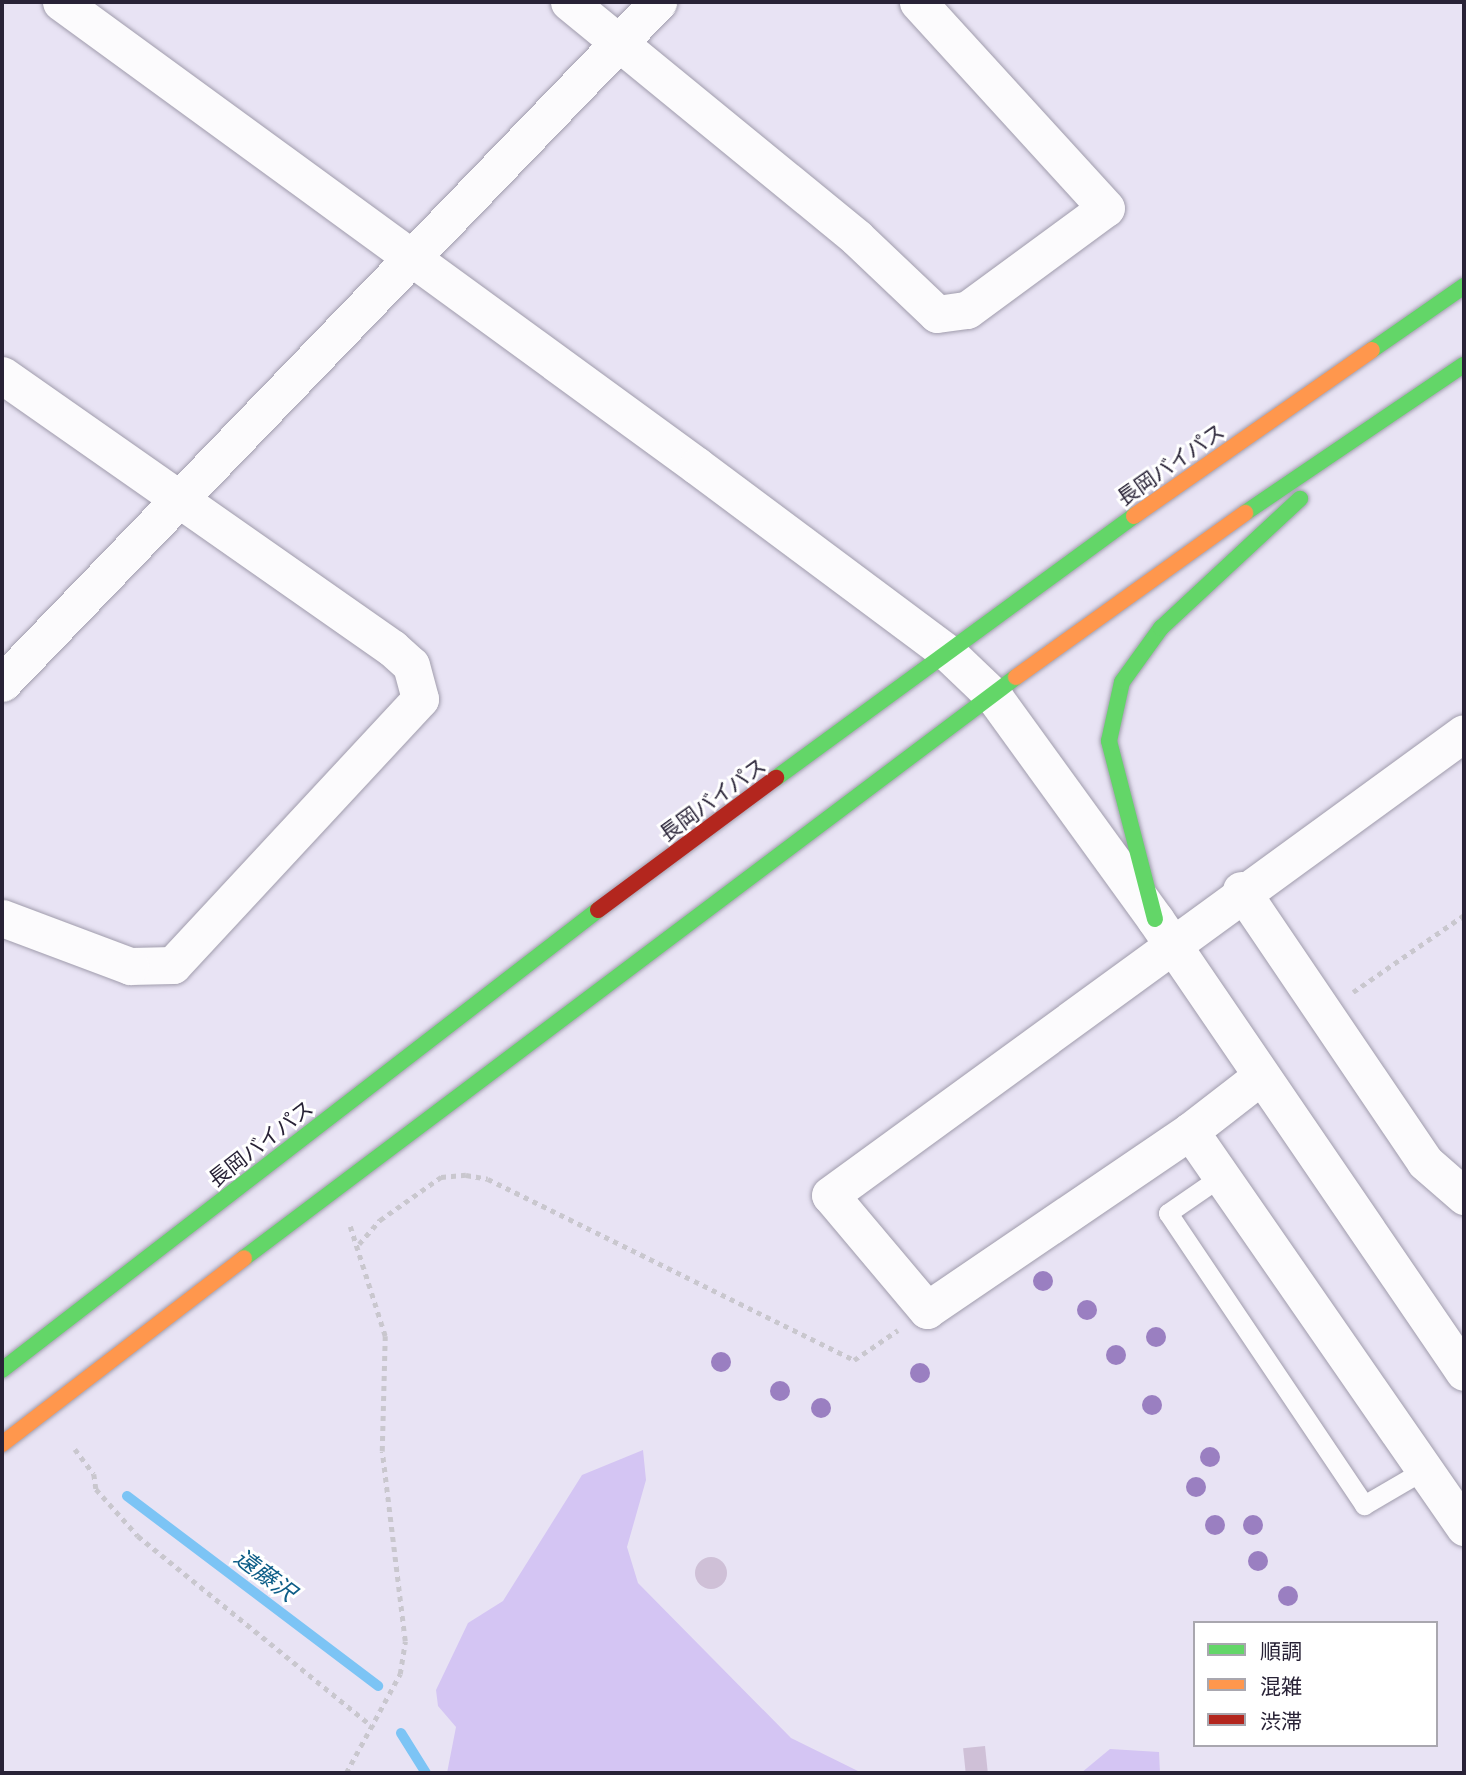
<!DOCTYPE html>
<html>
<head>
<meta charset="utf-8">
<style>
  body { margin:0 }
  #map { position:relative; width:1466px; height:1775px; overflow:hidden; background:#e8e3f4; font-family:Raleway,"Noto Sans JP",sans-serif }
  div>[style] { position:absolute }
  .green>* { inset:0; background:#d4c5f3 }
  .stream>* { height:10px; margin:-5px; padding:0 5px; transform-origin:5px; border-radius:5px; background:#7cc4f5 }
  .building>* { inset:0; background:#cfc0d7; transform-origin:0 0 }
  .round { border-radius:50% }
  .path>* { height:4.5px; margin-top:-2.25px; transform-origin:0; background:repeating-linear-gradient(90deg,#c9c7ce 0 5px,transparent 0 10px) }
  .roads { filter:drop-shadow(0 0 2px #a09cac) drop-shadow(0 0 2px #a09cac) }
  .lane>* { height:19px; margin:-9.5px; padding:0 9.5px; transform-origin:9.5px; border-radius:9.5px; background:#fcfbfd }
  .street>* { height:37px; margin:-18.5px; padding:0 18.5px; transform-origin:18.5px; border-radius:18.5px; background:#fcfbfd }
  .fast>* { height:16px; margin:-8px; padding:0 8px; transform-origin:8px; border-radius:8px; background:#63d668 }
  .slow>* { height:16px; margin:-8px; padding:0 8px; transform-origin:8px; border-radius:8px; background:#ff974d }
  .jam>* { height:16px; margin:-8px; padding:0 8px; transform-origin:8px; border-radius:8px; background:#b3261e }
  .trees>* { width:20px; height:20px; margin:-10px; border-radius:50%; background:#9a7fc1 }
  span { translate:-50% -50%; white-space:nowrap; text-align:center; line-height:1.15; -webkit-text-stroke:6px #fff; paint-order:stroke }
  .street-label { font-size:21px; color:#282236 }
  .water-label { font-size:23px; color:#0d5d87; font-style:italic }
  .frame { position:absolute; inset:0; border:4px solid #282236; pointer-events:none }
  .legend { position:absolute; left:1193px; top:1621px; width:245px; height:126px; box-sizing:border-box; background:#fff; border:2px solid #a9a7af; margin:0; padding:9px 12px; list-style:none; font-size:21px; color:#282236 }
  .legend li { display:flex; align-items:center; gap:14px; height:35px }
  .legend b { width:35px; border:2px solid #a9a7af }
</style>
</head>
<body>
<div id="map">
  <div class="green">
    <div style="clip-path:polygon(643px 1450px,646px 1480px,627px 1547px,638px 1583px,791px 1738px,862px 1773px,447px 1773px,456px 1727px,438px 1706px,436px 1690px,468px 1623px,503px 1601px,582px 1475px)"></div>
    <div style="clip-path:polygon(1110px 1749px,1159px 1752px,1160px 1773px,1081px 1773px)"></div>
  </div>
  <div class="stream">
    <div style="left:127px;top:1496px;width:315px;rotate:37.1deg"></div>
    <div style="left:401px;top:1733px;width:47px;rotate:58deg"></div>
  </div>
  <div class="building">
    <div class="round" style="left:695px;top:1557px;width:32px;height:32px"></div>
    <div style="left:985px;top:1746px;width:27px;height:22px;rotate:84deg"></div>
  </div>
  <div class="path">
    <div style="left:1353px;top:992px;width:135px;rotate:-34.7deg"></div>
    <div style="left:359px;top:1244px;width:32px;rotate:-49deg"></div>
    <div style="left:380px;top:1220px;width:75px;rotate:-35.2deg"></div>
    <div style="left:441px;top:1177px;width:25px;rotate:-5deg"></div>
    <div style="left:466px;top:1175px;width:22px;rotate:10deg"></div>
    <div style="left:488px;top:1179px;width:408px;rotate:26.3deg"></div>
    <div style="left:854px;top:1360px;width:53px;rotate:-34.3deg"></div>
    <div style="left:75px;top:1449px;width:31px;rotate:53deg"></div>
    <div style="left:94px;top:1474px;width:15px;rotate:82deg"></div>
    <div style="left:96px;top:1489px;width:63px;rotate:48.2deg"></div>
    <div style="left:138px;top:1536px;width:304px;rotate:39.1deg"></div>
    <div style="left:346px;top:1773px;width:113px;rotate:-61.4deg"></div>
    <div style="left:400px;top:1674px;width:33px;rotate:-81deg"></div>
    <div style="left:405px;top:1641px;width:191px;rotate:-96.9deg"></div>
    <div style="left:382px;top:1451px;width:115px;rotate:-88.5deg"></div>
    <div style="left:385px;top:1336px;width:115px;rotate:-107.7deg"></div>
  </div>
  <div class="roads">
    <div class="lane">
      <div style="left:1223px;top:1175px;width:67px;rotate:145.4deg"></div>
      <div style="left:1168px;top:1213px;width:352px;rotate:56.1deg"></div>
      <div style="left:1364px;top:1505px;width:69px;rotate:-30.3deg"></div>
    </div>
    <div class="street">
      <div style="left:61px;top:2px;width:787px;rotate:36.11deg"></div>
      <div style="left:697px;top:466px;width:314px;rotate:36.7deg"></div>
      <div style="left:949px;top:654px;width:64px;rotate:43.7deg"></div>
      <div style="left:995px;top:698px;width:273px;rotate:54.1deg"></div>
      <div style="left:1155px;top:919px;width:548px;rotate:55.7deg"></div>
      <div style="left:569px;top:2px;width:372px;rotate:39.3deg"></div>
      <div style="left:857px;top:238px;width:110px;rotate:43.5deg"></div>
      <div style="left:937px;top:314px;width:30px;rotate:-8deg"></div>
      <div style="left:967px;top:310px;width:172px;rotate:-36.3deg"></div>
      <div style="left:1106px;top:208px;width:279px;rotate:-132.4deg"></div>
      <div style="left:2px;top:375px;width:476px;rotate:35deg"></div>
      <div style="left:392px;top:648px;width:25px;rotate:42deg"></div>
      <div style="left:411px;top:665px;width:35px;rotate:75deg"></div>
      <div style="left:420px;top:699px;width:363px;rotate:132.9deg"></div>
      <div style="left:173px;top:965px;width:43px;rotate:178.7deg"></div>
      <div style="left:130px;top:966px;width:137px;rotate:-159.4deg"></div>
      <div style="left:2px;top:683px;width:946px;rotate:-46.07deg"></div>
      <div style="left:1241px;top:890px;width:328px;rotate:55.9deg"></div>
      <div style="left:1425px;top:1162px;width:52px;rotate:41.1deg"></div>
      <div style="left:1261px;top:1076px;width:90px;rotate:142.2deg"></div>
      <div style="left:1190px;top:1131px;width:482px;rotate:55.3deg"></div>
      <div style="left:1190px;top:1131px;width:318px;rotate:145.8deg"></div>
      <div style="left:927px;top:1310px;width:150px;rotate:-130.1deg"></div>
      <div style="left:830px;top:1195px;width:784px;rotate:-36.08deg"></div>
    </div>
    <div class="fast">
      <div style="left:1372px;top:350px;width:112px;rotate:-34.8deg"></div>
      <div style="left:1245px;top:513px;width:264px;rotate:-34.1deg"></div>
      <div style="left:776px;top:778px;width:444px;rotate:-36.2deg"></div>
      <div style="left:1155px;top:919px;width:184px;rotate:-104.5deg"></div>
      <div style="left:1109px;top:741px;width:60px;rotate:-77.6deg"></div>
      <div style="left:1122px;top:682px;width:67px;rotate:-54.2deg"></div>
      <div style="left:1161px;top:628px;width:190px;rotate:-42.9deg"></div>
      <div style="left:244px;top:1258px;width:966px;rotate:-36.96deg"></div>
      <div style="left:2px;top:1370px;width:753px;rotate:-37.66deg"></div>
    </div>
    <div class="slow">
      <div style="left:1134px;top:516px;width:290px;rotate:-34.9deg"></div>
      <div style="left:1016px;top:677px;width:282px;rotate:-35.6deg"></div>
      <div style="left:2px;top:1444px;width:305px;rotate:-37.5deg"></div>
    </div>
    <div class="jam">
      <div style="left:598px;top:910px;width:222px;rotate:-36.6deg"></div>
    </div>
  </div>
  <div class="trees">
    <div style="left:1043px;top:1281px"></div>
    <div style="left:1087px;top:1310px"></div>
    <div style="left:1156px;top:1337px"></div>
    <div style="left:1116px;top:1355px"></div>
    <div style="left:721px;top:1362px"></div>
    <div style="left:920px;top:1373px"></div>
    <div style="left:780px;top:1391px"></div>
    <div style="left:1152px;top:1405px"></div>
    <div style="left:821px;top:1408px"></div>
    <div style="left:1210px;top:1457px"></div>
    <div style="left:1196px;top:1487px"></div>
    <div style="left:1215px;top:1525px"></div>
    <div style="left:1253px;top:1525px"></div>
    <div style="left:1258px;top:1561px"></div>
    <div style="left:1288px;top:1596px"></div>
  </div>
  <div class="street-label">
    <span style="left:1171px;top:465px;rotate:-35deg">長岡バイパス</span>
    <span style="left:713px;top:800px;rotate:-36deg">長岡バイパス</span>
    <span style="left:261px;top:1144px;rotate:-38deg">長岡バイパス</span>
  </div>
  <div class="water-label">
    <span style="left:265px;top:1575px;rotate:37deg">遠藤沢</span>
  </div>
  <div class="frame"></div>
  <ul class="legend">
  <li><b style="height:9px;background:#63d668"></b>順調</li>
  <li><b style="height:9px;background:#ff974d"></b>混雑</li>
  <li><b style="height:9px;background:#b3261e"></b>渋滞</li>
  </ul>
</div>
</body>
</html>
